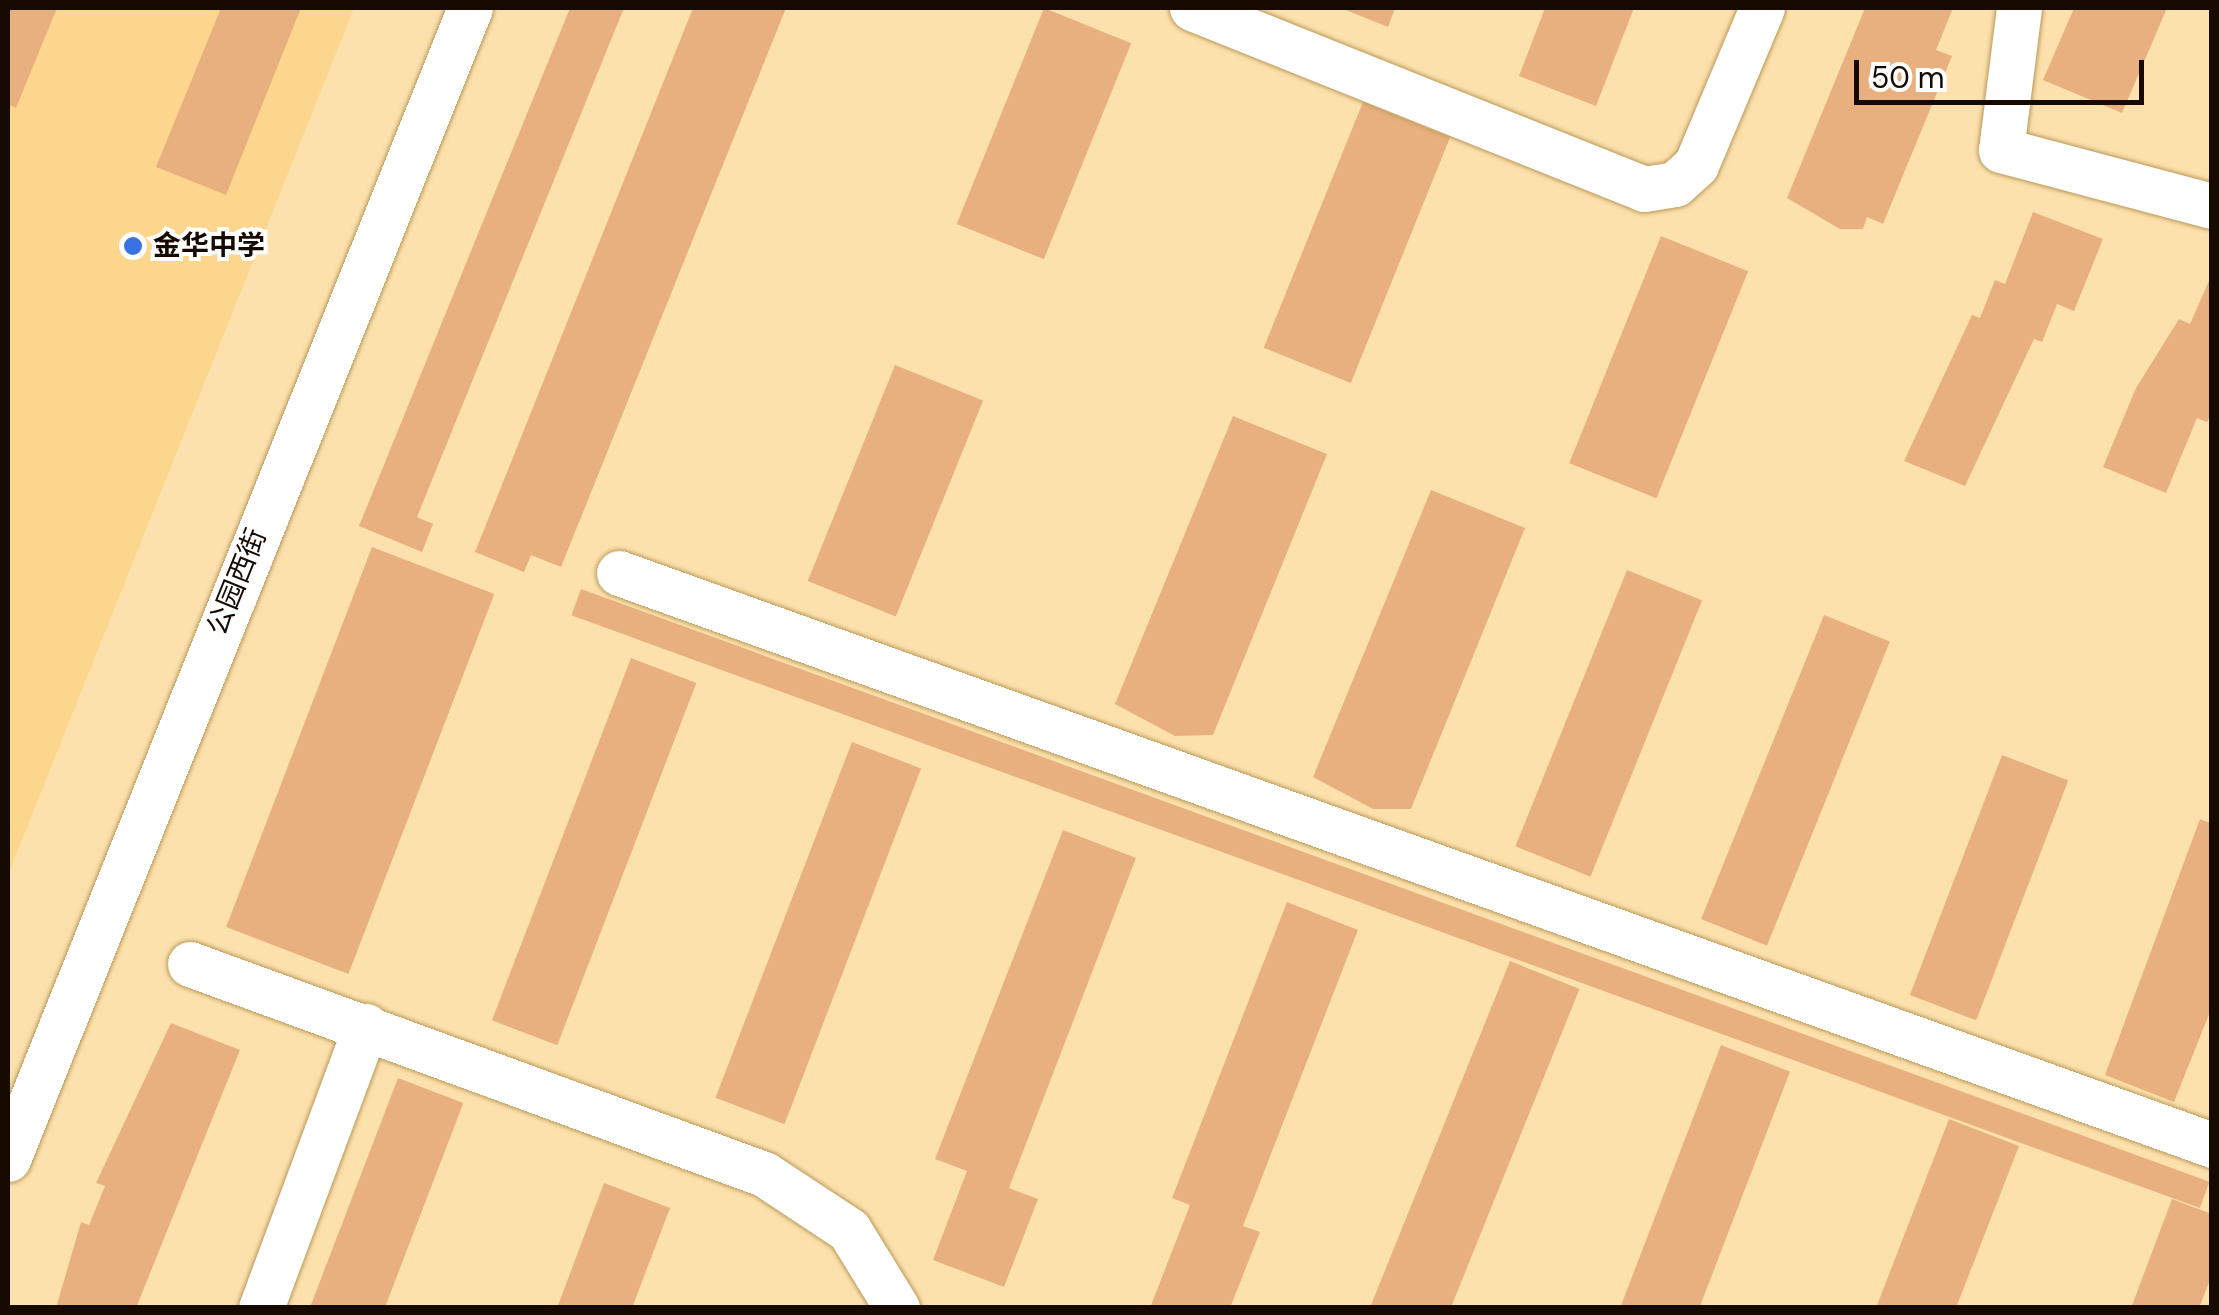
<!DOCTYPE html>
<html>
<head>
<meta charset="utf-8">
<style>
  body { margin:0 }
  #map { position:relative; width:2219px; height:1315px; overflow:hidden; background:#fde1ad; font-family:"DM Sans","Noto Sans SC",sans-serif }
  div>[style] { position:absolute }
  .built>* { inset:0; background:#fdd68d }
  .building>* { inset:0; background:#e8b07f; transform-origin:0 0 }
  .roads { filter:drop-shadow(0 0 2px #ba9959) drop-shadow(0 0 2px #ba9959) }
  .minor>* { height:45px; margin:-22.5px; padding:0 22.5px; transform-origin:22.5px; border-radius:22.5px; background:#fff }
  .dots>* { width:28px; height:28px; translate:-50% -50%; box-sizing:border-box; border:5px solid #fff; border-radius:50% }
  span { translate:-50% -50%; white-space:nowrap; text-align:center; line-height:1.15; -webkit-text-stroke:8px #fff; paint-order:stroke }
  .poi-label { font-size:28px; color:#150900; font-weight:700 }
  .left { translate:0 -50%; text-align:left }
  .street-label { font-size:28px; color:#150900 }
  .frame { position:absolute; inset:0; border:10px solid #150900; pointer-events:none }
  .scale { position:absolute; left:1854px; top:60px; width:290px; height:45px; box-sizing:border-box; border:5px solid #150900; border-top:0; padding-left:12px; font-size:30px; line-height:35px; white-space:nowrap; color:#150900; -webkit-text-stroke:8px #fff; paint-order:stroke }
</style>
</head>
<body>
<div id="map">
  <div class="built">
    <div style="clip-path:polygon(8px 8px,354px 8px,8px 875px)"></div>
  </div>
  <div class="building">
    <div style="clip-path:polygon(8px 8px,57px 8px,16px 108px,8px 104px)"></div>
    <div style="clip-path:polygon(221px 8px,301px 8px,226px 195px,156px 167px)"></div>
    <div style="clip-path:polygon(570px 8px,624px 8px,417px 517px,433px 524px,422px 552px,359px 526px)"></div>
    <div style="clip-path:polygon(693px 8px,786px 8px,561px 567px,531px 555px,524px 572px,475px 552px)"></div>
    <div style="left:1044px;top:8px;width:94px;height:233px;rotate:22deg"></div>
    <div style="clip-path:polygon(1341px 8px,1395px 8px,1388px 27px)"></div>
    <div style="clip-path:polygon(1545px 8px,1634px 8px,1596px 106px,1519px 76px)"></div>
    <div style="clip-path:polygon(1865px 8px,1953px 8px,1936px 50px,1952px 56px,1883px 224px,1867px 217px,1863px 229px,1840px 229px,1787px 198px)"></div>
    <div style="clip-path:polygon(2074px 8px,2167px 8px,2122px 113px,2043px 80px)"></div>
    <div style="left:1363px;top:102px;width:94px;height:265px;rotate:22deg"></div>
    <div style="clip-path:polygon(2033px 212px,2103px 239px,2074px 311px,2057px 304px,2042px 342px,2034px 339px,1965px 486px,1904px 461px,1972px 315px,1980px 318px,1995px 280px,2005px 284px)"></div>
    <div style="left:1661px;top:236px;width:94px;height:245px;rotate:22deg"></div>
    <div style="clip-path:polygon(2212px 274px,2212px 413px,2207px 422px,2197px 418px,2166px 493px,2103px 467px,2136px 388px,2179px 319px,2190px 324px)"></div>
    <div style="left:895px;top:365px;width:95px;height:233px;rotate:22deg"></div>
    <div style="clip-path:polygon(1233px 416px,1327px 454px,1213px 735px,1175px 736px,1115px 704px)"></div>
    <div style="clip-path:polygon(1431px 490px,1525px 528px,1411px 809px,1373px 809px,1313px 777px)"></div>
    <div style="left:372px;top:547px;width:131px;height:407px;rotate:21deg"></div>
    <div style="left:1627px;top:570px;width:81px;height:298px;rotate:22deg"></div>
    <div style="left:581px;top:589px;width:1733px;height:28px;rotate:20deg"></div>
    <div style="left:1824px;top:615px;width:71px;height:328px;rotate:22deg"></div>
    <div style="left:631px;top:658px;width:70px;height:388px;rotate:21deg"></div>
    <div style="left:852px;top:742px;width:74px;height:381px;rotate:21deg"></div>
    <div style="left:2002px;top:755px;width:71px;height:257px;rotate:21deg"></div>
    <div style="clip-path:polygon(2200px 819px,2212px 824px,2212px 1007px,2174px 1102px,2105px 1075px)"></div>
    <div style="clip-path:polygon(1063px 830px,1136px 858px,1009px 1188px,1038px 1199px,1004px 1287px,933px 1260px,967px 1171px,935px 1159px)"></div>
    <div style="clip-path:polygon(1287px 902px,1358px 930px,1243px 1226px,1260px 1232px,1230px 1308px,1150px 1308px,1190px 1205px,1172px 1198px)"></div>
    <div style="left:1510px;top:961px;width:75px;height:372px;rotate:22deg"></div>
    <div style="clip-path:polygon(171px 1023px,240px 1050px,136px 1308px,56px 1308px,81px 1222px,89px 1225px,105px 1186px,96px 1183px)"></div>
    <div style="left:1721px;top:1045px;width:74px;height:282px;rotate:21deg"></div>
    <div style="left:398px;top:1078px;width:70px;height:246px;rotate:21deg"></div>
    <div style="clip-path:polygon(1949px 1119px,2019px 1146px,1956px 1308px,1876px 1308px)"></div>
    <div style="clip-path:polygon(604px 1183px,670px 1208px,632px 1308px,557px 1308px)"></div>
    <div style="clip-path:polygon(2172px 1199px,2212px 1214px,2212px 1275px,2199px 1308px,2131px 1308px)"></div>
  </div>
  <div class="roads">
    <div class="minor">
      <div style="left:1192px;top:8px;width:487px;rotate:21.8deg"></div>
      <div style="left:1644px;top:189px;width:31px;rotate:-9deg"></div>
      <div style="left:1675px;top:184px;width:28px;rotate:-42deg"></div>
      <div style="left:1696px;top:165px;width:170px;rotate:-67.2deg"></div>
      <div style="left:2019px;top:8px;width:143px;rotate:97.2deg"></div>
      <div style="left:2001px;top:150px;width:218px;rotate:14.9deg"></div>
      <div style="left:619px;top:573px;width:1693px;rotate:19.75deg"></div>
      <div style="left:190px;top:964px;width:611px;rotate:20.1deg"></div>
      <div style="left:764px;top:1174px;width:102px;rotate:33.4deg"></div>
      <div style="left:849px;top:1230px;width:92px;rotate:58.4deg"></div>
      <div style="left:8px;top:1159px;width:1240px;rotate:-68.13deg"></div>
      <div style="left:261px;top:1308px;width:301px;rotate:-69.6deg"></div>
    </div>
  </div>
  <div class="dots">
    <div style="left:133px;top:246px;background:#3b72e1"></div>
  </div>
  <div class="poi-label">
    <span class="left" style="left:153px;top:246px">金华中学</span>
  </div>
  <div class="street-label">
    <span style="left:237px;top:582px;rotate:-68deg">公园西街</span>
  </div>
  <div class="frame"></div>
  <div class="scale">50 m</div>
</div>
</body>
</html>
